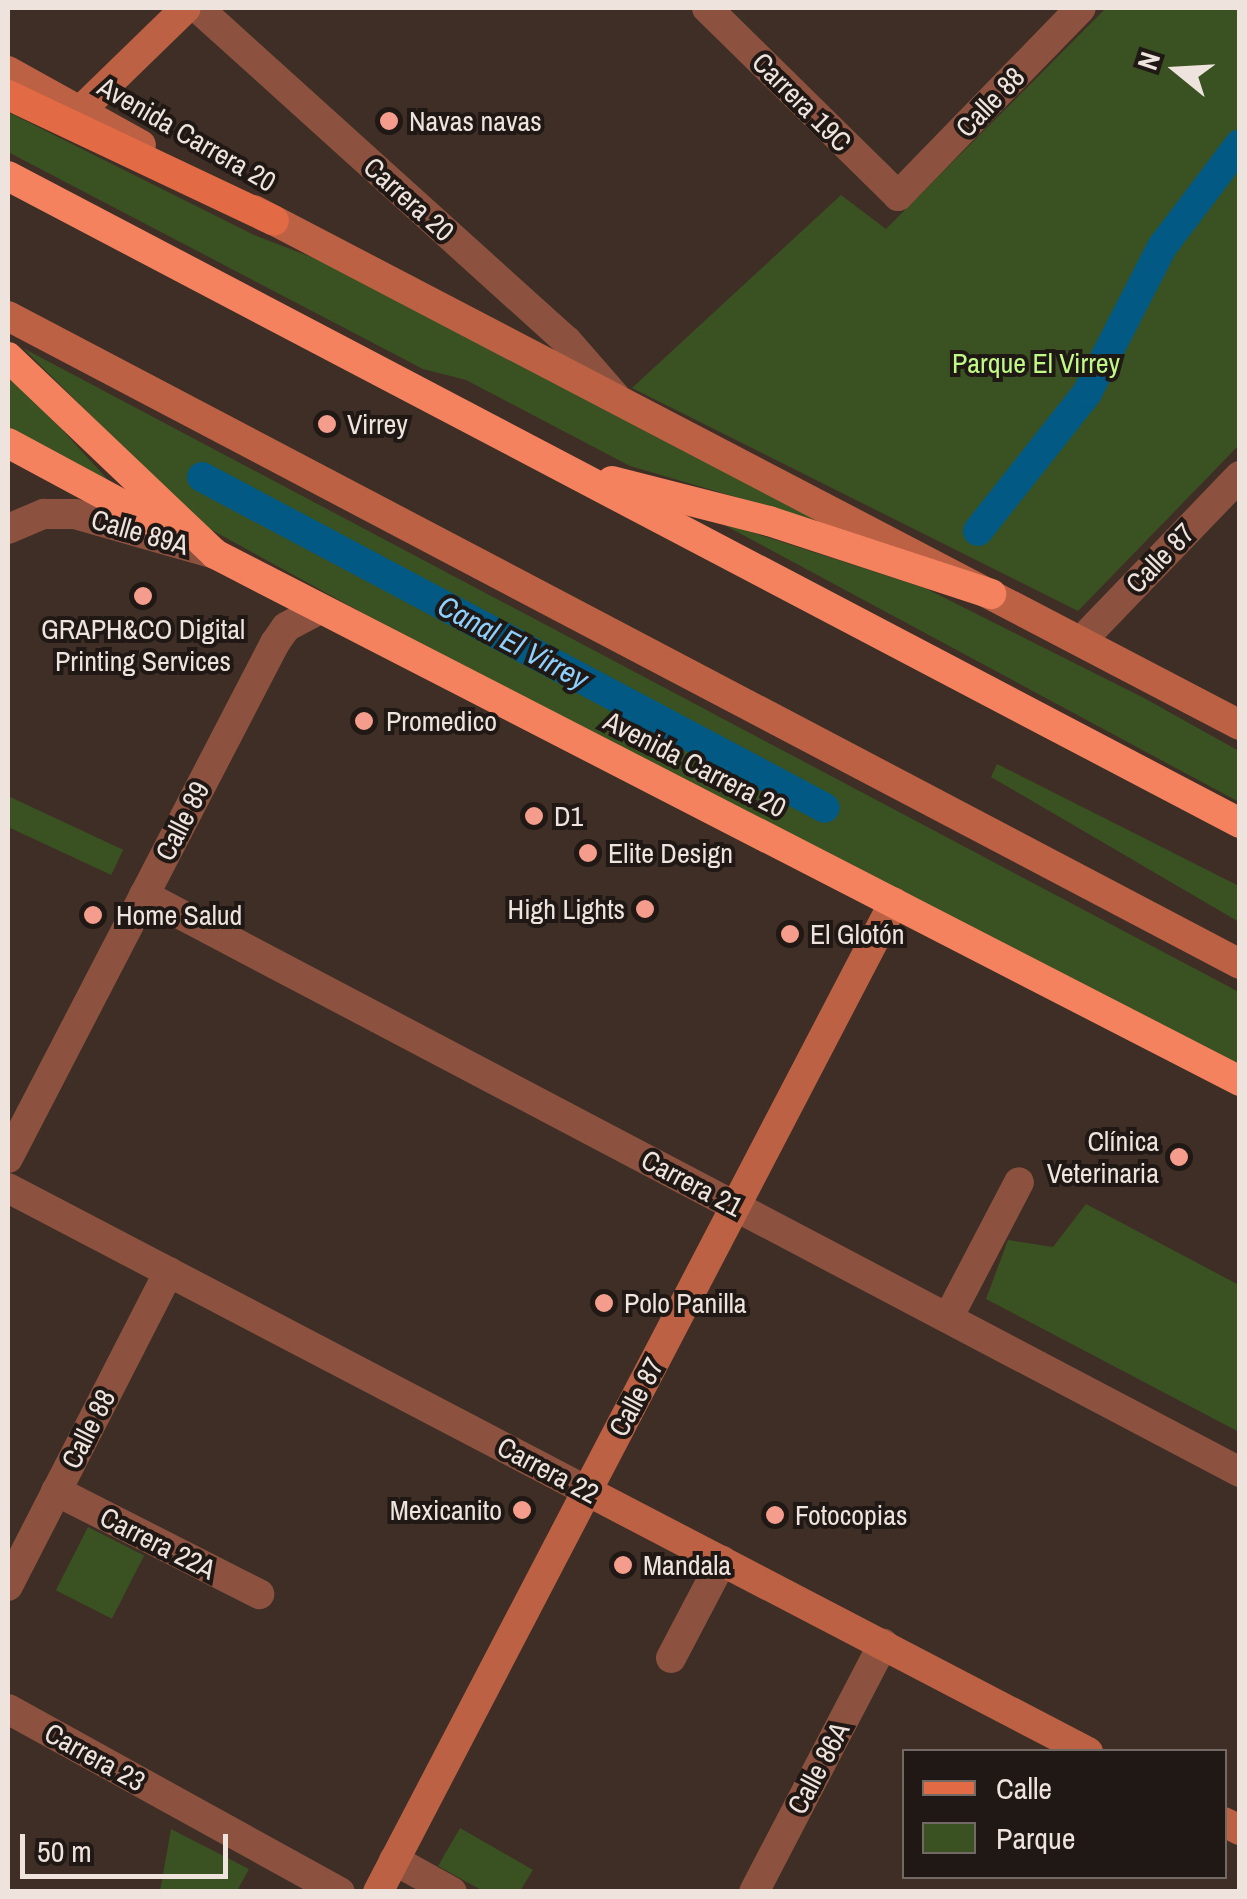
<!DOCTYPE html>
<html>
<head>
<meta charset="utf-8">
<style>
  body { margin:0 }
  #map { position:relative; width:1247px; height:1899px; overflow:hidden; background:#3e2e25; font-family:"Archivo Narrow",sans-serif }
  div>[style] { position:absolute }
  .green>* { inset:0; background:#3a5122; transform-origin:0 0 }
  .canal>* { height:30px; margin:-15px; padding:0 15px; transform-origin:15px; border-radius:15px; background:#015984 }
  .street>* { height:30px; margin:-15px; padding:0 15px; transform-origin:15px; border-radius:15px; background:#8c523f }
  .secondary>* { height:30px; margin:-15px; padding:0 15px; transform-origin:15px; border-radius:15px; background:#bd6144 }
  .primary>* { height:30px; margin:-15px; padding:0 15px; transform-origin:15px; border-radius:15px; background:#e26b46 }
  .highway>* { height:30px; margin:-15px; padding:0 15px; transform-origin:15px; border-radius:15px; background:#f4825e }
  .dots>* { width:28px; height:28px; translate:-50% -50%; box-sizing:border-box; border:5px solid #1f1814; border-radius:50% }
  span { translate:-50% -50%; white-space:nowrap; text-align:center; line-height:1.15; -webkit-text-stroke:8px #1f1814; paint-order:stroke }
  .street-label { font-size:28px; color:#eee3dd }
  .poi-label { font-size:28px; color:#eee3dd }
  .left { translate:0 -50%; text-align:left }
  .right { translate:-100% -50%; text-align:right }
  .park-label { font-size:28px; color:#c0f986 }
  .water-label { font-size:30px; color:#8ed0fe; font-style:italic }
  .frame { position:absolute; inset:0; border:10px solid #eee3dd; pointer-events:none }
  .legend { position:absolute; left:902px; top:1749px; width:325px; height:130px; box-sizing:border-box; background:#1f1814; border:2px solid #726964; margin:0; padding:12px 18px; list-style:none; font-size:30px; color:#eee3dd }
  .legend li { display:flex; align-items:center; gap:20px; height:50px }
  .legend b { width:50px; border:2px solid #726964 }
  .north { position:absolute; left:1127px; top:20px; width:100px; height:100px; -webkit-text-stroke:8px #1f1814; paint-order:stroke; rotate:288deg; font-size:28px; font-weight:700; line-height:40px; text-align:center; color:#eee3dd }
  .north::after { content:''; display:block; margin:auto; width:35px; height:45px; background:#eee3dd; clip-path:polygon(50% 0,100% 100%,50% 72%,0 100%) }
  .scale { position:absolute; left:20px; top:1834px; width:208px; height:45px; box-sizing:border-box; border:5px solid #eee3dd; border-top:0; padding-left:12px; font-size:30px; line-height:35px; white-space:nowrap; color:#eee3dd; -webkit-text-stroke:8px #1f1814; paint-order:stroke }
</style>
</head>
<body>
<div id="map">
  <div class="green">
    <div style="clip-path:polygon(1106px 8px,1239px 8px,1239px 445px,1078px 611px,632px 388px,841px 195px,886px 229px)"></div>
    <div style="clip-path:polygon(8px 112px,254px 235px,358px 275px,862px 534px,630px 466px,466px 380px,423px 369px,8px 152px)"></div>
    <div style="clip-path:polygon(23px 348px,1239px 992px,1239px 1065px,437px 654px,199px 523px)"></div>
    <div style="clip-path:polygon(8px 377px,47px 413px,119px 492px,8px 429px)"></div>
    <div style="clip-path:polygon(717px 521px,925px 588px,1144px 698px,1239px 751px,1239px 802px)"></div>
    <div style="clip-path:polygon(997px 764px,1239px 886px,1239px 922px,991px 777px)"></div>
    <div style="left:8px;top:796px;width:127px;height:28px;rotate:25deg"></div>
    <div style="clip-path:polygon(1086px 1204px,1239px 1285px,1239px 1432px,986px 1299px,1008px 1240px,1053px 1247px)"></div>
    <div style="left:88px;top:1527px;width:63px;height:71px;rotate:27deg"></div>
    <div style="clip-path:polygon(460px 1828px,533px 1870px,520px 1891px,483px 1891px,438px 1866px)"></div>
    <div style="clip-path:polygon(171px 1829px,249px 1869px,237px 1891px,160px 1891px)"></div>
  </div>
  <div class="canal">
    <div style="left:202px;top:477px;width:705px;rotate:27.98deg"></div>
    <div style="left:978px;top:531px;width:176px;rotate:-51.7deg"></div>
    <div style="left:1087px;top:393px;width:164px;rotate:-62.8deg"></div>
    <div style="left:1162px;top:247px;width:129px;rotate:-52.9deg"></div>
  </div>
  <div class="street">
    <div style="left:198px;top:8px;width:497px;rotate:42.1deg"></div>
    <div style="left:567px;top:341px;width:73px;rotate:48.9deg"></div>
    <div style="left:707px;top:8px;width:268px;rotate:44.5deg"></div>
    <div style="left:898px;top:196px;width:262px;rotate:-45.8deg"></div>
    <div style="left:8px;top:529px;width:39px;rotate:-23deg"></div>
    <div style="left:44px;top:514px;width:31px"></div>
    <div style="left:75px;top:514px;width:146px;rotate:15.9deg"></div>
    <div style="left:1081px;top:641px;width:229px;rotate:-46.1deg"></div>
    <div style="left:144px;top:895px;width:1239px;rotate:27.77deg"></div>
    <div style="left:8px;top:1158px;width:580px;rotate:-62.6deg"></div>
    <div style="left:275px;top:643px;width:19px;rotate:-55deg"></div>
    <div style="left:286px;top:627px;width:38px;rotate:-28deg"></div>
    <div style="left:8px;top:1188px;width:653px;rotate:27.62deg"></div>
    <div style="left:948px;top:1318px;width:153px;rotate:-62.4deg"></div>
    <div style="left:56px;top:1491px;width:228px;rotate:26.9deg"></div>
    <div style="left:8px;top:1586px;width:353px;rotate:-62.9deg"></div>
    <div style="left:671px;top:1658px;width:110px;rotate:-62.3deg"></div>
    <div style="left:8px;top:1709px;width:379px;rotate:28.9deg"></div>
    <div style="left:394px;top:1860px;width:66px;rotate:28.9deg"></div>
    <div style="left:754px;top:1892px;width:280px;rotate:-62.5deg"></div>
  </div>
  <div class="secondary">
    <div style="left:8px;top:71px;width:152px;rotate:29.1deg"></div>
    <div style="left:81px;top:110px;width:146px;rotate:-44.2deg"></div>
    <div style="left:254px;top:210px;width:1112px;rotate:27.58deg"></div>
    <div style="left:8px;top:316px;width:1392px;rotate:27.74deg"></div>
    <div style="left:587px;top:1491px;width:565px;rotate:27.52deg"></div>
    <div style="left:1224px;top:1822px;width:18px;rotate:27deg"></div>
    <div style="left:378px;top:1892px;width:1116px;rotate:-62.47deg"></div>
  </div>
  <div class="primary">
    <div style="left:8px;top:95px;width:294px;rotate:25.3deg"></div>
  </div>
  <div class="highway">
    <div style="left:8px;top:176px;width:1392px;rotate:27.71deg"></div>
    <div style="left:8px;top:357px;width:286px;rotate:43.6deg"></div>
    <div style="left:215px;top:554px;width:1153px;rotate:27.21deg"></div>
    <div style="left:8px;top:443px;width:182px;rotate:28.3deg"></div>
    <div style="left:612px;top:481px;width:162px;rotate:14.3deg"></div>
    <div style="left:769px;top:521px;width:234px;rotate:18.2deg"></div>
  </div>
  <div class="dots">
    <div style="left:389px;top:121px;background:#f49d8c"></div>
    <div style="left:327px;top:424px;background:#f49d8c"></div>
    <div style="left:143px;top:596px;background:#f49d8c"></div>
    <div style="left:364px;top:721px;background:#f49d8c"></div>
    <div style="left:534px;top:816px;background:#f49d8c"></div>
    <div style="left:588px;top:853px;background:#f49d8c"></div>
    <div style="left:645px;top:909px;background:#f49d8c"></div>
    <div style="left:93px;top:915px;background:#f49d8c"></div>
    <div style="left:790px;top:934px;background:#f49d8c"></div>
    <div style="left:1179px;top:1157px;background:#f49d8c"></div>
    <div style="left:604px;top:1303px;background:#f49d8c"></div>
    <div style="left:522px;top:1510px;background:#f49d8c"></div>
    <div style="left:775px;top:1515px;background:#f49d8c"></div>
    <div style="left:623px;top:1565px;background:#f49d8c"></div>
  </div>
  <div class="street-label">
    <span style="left:802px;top:102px;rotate:45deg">Carrera 19C</span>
    <span style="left:990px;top:102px;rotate:-46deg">Calle 88</span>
    <span style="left:187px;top:134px;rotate:30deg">Avenida Carrera 20</span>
    <span style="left:409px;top:199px;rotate:42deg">Carrera 20</span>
    <span style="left:140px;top:532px;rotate:16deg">Calle 89A</span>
    <span style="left:1160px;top:558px;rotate:-46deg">Calle 87</span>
    <span style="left:695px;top:764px;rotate:27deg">Avenida Carrera 20</span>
    <span style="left:182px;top:821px;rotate:-63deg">Calle 89</span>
    <span style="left:692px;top:1183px;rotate:28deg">Carrera 21</span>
    <span style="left:636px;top:1397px;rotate:-62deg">Calle 87</span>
    <span style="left:88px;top:1429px;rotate:-63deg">Calle 88</span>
    <span style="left:548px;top:1470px;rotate:28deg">Carrera 22</span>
    <span style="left:158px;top:1543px;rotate:27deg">Carrera 22A</span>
    <span style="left:95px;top:1757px;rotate:29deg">Carrera 23</span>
    <span style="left:818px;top:1768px;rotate:-62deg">Calle 86A</span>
  </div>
  <div class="poi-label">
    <span class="left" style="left:409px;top:121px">Navas navas</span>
    <span class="left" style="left:347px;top:424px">Virrey</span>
    <span style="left:143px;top:645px">GRAPH&amp;CO Digital<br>Printing Services</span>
    <span class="left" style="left:386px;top:721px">Promedico</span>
    <span class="left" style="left:554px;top:816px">D1</span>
    <span class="left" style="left:608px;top:853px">Elite Design</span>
    <span class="right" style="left:625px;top:909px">High Lights</span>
    <span class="left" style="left:116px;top:915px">Home Salud</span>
    <span class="left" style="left:810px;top:934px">El Glotón</span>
    <span class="right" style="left:1159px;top:1157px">Clínica<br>Veterinaria</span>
    <span class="left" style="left:624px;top:1303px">Polo Panilla</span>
    <span class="right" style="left:502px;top:1510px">Mexicanito</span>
    <span class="left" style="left:795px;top:1515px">Fotocopias</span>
    <span class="left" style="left:643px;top:1565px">Mandala</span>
  </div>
  <div class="park-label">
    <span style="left:1036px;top:363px">Parque El Virrey</span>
  </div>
  <div class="water-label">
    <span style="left:513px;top:642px;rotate:28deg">Canal El Virrey</span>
  </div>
  <div class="frame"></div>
  <ul class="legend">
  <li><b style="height:12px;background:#e26b46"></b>Calle</li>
  <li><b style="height:28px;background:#3a5122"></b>Parque</li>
  </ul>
  <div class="north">N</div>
  <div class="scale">50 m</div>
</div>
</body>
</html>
